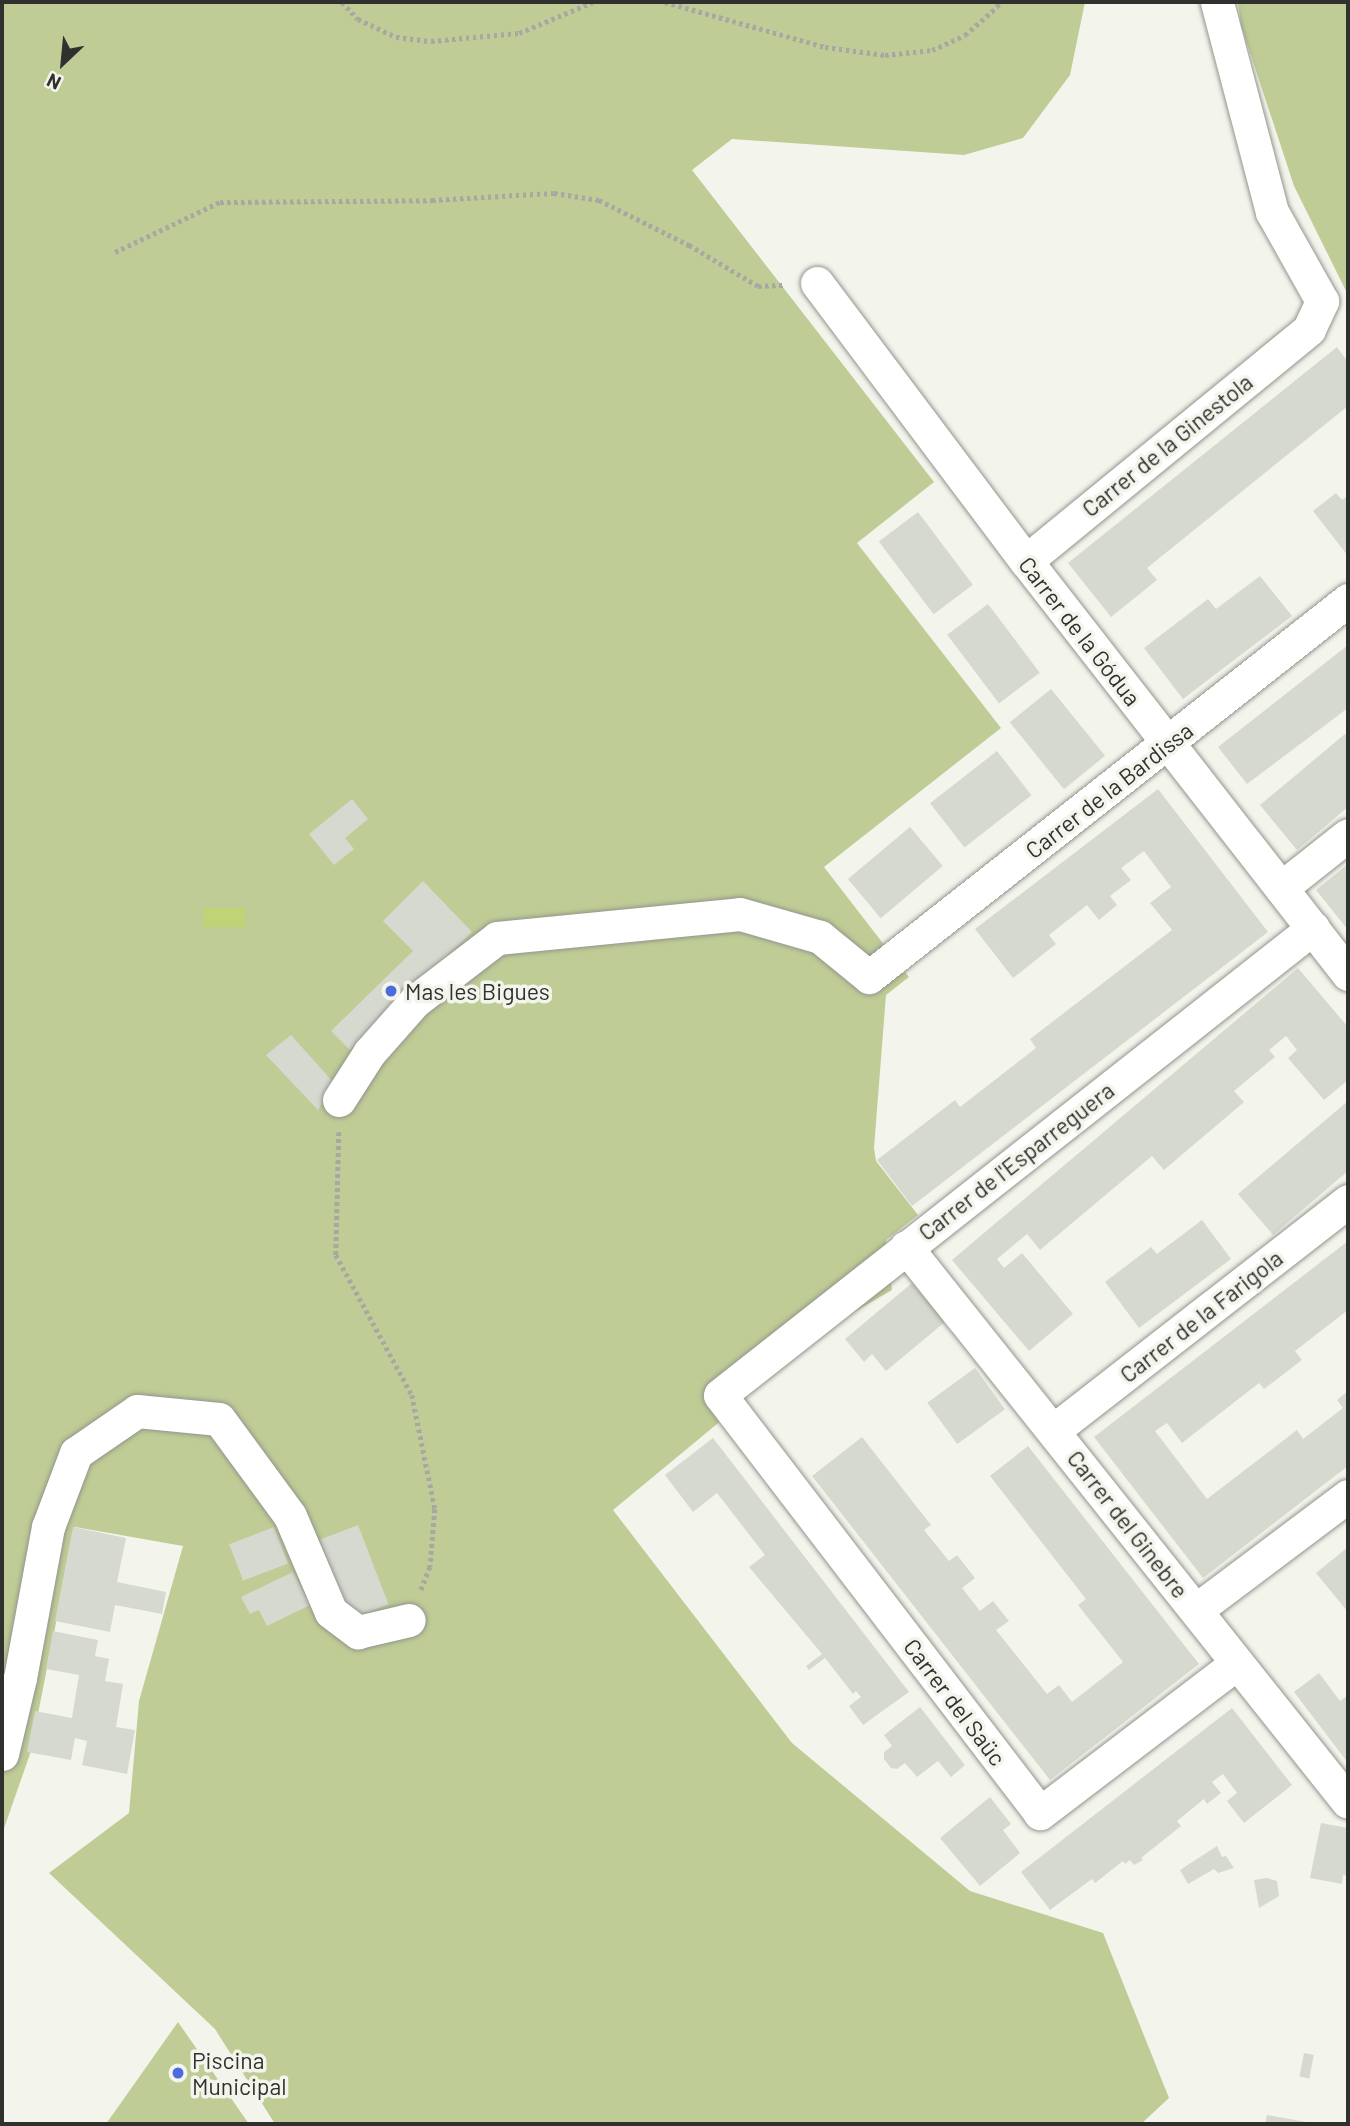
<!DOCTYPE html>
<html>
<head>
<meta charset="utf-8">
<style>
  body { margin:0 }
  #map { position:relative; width:1350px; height:2126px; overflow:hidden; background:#f3f5ec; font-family:Barlow,sans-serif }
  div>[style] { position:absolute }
  .green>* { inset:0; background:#bfcc95 }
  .water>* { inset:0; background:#bfd474; transform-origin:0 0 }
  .building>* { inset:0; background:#d6d9d0; transform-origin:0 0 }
  .path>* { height:4.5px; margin-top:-2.25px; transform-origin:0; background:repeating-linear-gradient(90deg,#a6a8a1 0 3.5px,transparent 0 7px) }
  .roads { filter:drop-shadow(0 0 2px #93958d) drop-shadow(0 0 2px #93958d) }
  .minor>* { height:33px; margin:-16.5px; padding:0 16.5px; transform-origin:16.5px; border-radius:16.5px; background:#fff }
  .dots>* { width:19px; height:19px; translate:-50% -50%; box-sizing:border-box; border:4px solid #f3f5ec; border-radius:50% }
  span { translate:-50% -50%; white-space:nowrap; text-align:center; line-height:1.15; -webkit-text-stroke:7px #f3f5ec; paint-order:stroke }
  .street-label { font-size:23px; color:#30312e }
  .poi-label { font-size:23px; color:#30312e }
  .left { translate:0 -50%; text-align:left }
  .frame { position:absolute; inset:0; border:4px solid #30312e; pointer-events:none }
  .north { position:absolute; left:28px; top:28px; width:70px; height:70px; -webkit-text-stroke:5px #f3f5ec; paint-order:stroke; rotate:206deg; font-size:19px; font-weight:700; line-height:28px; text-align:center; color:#30312e }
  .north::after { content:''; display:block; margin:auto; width:24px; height:32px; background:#30312e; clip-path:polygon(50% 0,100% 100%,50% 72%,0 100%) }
</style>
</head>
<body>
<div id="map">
  <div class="green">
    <div style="clip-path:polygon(2px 2px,1085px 2px,1070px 75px,1023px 138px,964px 155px,732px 139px,692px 170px,934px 482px,857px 543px,1001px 728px,824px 867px,909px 977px,886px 995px,874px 1148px,876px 1161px,918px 1215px,886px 1240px,892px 1290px,794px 1347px,717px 1424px,613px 1510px,792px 1743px,970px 1891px,1103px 1933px,1169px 2098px,1141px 2124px,275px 2124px,215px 2029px,49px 1873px,129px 1813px,139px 1701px,183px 1546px,75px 1527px,30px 1754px,2px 1834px)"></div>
    <div style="clip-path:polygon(1238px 2px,1348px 2px,1348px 295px,1294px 186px,1241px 25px)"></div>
    <div style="clip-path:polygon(178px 2022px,249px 2124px,106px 2124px)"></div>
  </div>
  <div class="water">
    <div style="left:245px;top:908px;width:19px;height:42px;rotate:90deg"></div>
  </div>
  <div class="building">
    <div style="clip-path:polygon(1337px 347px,1348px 362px,1348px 406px,1147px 568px,1157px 580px,1111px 617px,1068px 563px)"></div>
    <div style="clip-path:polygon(1336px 493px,1342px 500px,1348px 495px,1348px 556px,1313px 511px)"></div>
    <div style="left:918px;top:512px;width:91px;height:49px;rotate:53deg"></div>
    <div style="clip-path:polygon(1260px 576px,1292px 616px,1183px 699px,1144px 648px,1208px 599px,1216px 609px)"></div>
    <div style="left:988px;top:604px;width:86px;height:51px;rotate:53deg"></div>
    <div style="clip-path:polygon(1348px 645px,1348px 708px,1247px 784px,1218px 747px)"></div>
    <div style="left:1051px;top:689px;width:86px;height:53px;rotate:51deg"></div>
    <div style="clip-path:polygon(1345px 734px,1348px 737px,1348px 807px,1297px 850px,1260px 805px)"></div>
    <div style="left:997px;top:751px;width:56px;height:85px;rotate:52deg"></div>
    <div style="clip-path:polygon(1158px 789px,1268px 932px,912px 1206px,877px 1160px,955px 1100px,960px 1107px,1036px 1048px,1030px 1039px,1172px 930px,1150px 903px,1171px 887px,1144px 851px,1121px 868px,1131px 880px,1110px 896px,1117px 905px,1099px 920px,1087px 905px,1049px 935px,1056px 944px,1013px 978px,975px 929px)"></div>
    <div style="clip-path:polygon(352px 799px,368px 819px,345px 838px,354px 849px,334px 865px,309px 834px)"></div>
    <div style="left:910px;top:827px;width:51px;height:81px;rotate:50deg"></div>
    <div style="clip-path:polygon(1348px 864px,1348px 930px,1316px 890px)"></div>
    <div style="clip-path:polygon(423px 881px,472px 932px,350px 1050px,331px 1031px,413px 951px,383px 921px)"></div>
    <div style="clip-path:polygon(1298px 968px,1348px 1027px,1348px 1080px,1324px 1100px,1288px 1058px,1297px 1050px,1286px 1036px,1269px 1050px,1275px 1057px,1234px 1091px,1244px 1102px,1164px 1170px,1152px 1156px,1040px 1250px,1027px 1234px,997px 1259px,1004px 1268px,1022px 1253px,1073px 1314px,1029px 1351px,952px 1260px)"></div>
    <div style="clip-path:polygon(291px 1035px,333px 1082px,318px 1110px,266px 1055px)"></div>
    <div style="clip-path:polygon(1348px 1101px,1348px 1171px,1273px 1235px,1238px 1194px)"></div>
    <div style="clip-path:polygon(1202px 1220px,1231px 1259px,1139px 1328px,1105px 1282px,1151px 1247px,1157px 1254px)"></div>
    <div style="clip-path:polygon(1348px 1241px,1348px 1310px,1295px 1351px,1302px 1360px,1264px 1389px,1259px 1383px,1182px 1443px,1167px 1423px,1155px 1431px,1207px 1499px,1297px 1430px,1303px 1439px,1343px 1408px,1337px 1400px,1348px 1391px,1348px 1466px,1203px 1578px,1094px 1437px)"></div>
    <div style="clip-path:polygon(912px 1283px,945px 1322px,886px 1371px,872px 1354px,864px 1362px,845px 1339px)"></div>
    <div style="left:975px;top:1368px;width:51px;height:59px;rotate:54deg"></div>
    <div style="clip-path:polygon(862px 1437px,931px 1525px,924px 1530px,949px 1561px,957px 1555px,975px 1578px,962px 1588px,980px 1611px,993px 1601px,1009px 1621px,996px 1630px,1047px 1694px,1059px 1685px,1072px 1702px,1123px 1662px,1078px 1605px,1086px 1599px,990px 1476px,1028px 1446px,1199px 1664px,1050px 1780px,812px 1476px)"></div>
    <div style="clip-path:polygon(713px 1438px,909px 1692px,863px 1725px,849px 1706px,861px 1697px,856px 1691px,853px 1694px,825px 1658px,809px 1670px,806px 1666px,822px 1654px,749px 1567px,765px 1555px,717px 1493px,693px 1512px,665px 1475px)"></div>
    <div style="left:358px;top:1525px;width:85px;height:41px;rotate:69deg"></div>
    <div style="clip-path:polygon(73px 1527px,126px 1538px,117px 1582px,166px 1592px,162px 1614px,115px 1605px,110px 1632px,55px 1621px)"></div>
    <div style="left:274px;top:1527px;width:39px;height:48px;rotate:69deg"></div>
    <div style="clip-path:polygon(1348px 1547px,1348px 1612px,1316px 1573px)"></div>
    <div style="clip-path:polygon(293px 1572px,310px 1605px,267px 1626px,259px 1610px,250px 1614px,241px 1597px)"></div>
    <div style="clip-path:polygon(53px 1631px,98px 1640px,95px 1656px,109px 1659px,105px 1681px,123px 1684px,116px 1727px,135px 1730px,127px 1774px,82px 1765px,87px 1741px,75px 1738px,71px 1760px,27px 1752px,35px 1711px,72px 1718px,79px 1675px,46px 1669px)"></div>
    <div style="clip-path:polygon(1319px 1673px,1340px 1701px,1348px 1695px,1348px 1763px,1294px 1692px)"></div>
    <div style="clip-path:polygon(920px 1707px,965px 1765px,951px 1777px,938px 1761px,917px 1777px,905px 1763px,897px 1769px,891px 1768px,884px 1759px,884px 1752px,892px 1746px,884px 1735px)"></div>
    <div style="clip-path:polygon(1232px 1708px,1292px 1785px,1244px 1823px,1227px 1801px,1237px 1793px,1223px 1774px,1212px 1782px,1221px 1793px,1207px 1804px,1204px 1799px,1177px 1821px,1181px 1826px,1141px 1858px,1143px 1860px,1134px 1865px,1130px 1860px,1125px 1864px,1123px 1861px,1095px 1883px,1092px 1879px,1050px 1910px,1021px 1872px)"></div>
    <div style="clip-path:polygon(990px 1797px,1011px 1824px,1003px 1830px,1020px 1853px,980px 1886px,940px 1838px)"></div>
    <div style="clip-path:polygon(1321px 1823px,1348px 1828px,1348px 1876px,1343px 1875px,1342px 1884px,1310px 1878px)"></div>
    <div style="clip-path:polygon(1217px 1846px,1222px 1857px,1226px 1856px,1234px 1868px,1218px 1873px,1214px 1869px,1188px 1884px,1180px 1870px)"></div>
    <div style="clip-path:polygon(1267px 1878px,1277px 1881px,1279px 1896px,1259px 1908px,1254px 1880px)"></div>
    <div style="left:1304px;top:2053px;width:10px;height:24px;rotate:11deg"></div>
    <div style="clip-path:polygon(1267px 2115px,1312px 2123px,1312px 2124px,1265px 2124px)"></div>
  </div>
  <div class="path">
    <div style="left:342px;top:2px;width:23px;rotate:47deg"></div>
    <div style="left:358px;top:19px;width:42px;rotate:25.3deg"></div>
    <div style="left:396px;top:37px;width:35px;rotate:7deg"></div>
    <div style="left:431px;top:41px;width:88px;rotate:-5.2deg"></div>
    <div style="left:519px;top:33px;width:80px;rotate:-22.7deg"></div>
    <div style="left:665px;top:2px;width:166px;rotate:15.7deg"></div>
    <div style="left:825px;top:47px;width:61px;rotate:7.6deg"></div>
    <div style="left:885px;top:55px;width:47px;rotate:-6.1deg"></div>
    <div style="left:932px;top:50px;width:36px;rotate:-24deg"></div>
    <div style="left:965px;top:35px;width:43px;rotate:-41.2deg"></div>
    <div style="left:997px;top:7px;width:5px;rotate:-68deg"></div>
    <div style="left:115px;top:252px;width:116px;rotate:-25.5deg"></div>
    <div style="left:220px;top:202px;width:212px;rotate:-0.5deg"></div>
    <div style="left:432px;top:200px;width:122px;rotate:-3.3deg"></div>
    <div style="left:554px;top:193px;width:46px;rotate:8.8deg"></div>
    <div style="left:599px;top:200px;width:101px;rotate:26.6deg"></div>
    <div style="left:689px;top:245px;width:80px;rotate:30.7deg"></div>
    <div style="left:758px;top:286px;width:26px;rotate:-2deg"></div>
    <div style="left:339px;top:1132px;width:123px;rotate:91.4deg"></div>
    <div style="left:336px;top:1255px;width:159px;rotate:61.5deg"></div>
    <div style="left:412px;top:1395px;width:116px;rotate:78.6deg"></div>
    <div style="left:435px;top:1509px;width:58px;rotate:94.9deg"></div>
    <div style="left:430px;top:1567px;width:25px;rotate:111deg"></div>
  </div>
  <div class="roads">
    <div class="minor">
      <div style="left:817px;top:283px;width:348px;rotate:53.1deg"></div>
      <div style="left:1026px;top:561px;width:524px;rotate:52.06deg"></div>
      <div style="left:1026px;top:561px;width:366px;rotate:-39.3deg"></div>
      <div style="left:1309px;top:329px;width:31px;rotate:-65deg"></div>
      <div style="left:1322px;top:301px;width:102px;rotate:-119.3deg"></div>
      <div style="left:1272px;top:212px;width:217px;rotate:-104.7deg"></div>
      <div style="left:1281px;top:888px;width:85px;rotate:-38.3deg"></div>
      <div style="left:339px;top:1100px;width:56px;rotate:-57.4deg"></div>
      <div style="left:369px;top:1053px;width:69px;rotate:-48.5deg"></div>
      <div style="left:415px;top:1001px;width:103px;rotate:-37.5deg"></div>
      <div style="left:497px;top:938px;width:244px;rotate:-5.6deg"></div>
      <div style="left:740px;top:914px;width:83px;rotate:16deg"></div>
      <div style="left:820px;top:937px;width:63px;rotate:39.2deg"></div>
      <div style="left:869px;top:977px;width:610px;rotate:-38.2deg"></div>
      <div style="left:906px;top:1247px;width:709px;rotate:51.47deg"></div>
      <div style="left:1054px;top:1430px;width:373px;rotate:-37.9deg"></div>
      <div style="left:1196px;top:1610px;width:190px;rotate:-36.9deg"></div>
      <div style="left:1237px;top:1663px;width:248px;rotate:142.7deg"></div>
      <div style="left:1040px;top:1813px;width:526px;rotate:-127.44deg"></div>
      <div style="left:720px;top:1395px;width:755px;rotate:-38.22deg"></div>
      <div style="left:2px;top:1754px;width:78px;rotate:-76.7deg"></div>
      <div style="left:20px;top:1678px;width:154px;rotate:-79.5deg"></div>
      <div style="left:48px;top:1527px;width:79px;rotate:-69.3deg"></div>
      <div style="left:76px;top:1453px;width:74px;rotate:-34.5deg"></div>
      <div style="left:137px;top:1411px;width:82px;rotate:5.6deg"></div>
      <div style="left:219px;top:1419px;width:120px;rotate:53.8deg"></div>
      <div style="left:290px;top:1516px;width:104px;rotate:66.9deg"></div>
      <div style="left:331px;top:1612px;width:34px;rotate:37deg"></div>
      <div style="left:358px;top:1632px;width:52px;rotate:-13.2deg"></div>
    </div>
  </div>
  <div class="dots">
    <div style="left:391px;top:991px;background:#4e6adf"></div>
    <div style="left:178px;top:2073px;background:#4e6adf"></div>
  </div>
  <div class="street-label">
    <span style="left:1167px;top:445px;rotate:-39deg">Carrer de la Ginestola</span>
    <span style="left:1080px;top:631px;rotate:52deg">Carrer de la Gódua</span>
    <span style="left:1109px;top:790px;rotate:-38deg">Carrer de la Bardissa</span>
    <span style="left:1016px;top:1161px;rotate:-38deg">Carrer de l'Esparreguera</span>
    <span style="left:1201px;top:1316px;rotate:-38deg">Carrer de la Farigola</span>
    <span style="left:1128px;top:1524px;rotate:52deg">Carrer del Ginebre</span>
    <span style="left:955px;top:1702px;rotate:53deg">Carrer del Saüc</span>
  </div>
  <div class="poi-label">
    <span class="left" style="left:405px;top:991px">Mas les Bigues</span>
    <span class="left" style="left:192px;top:2073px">Piscina<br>Municipal</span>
  </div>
  <div class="frame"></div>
  <div class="north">N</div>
</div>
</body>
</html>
